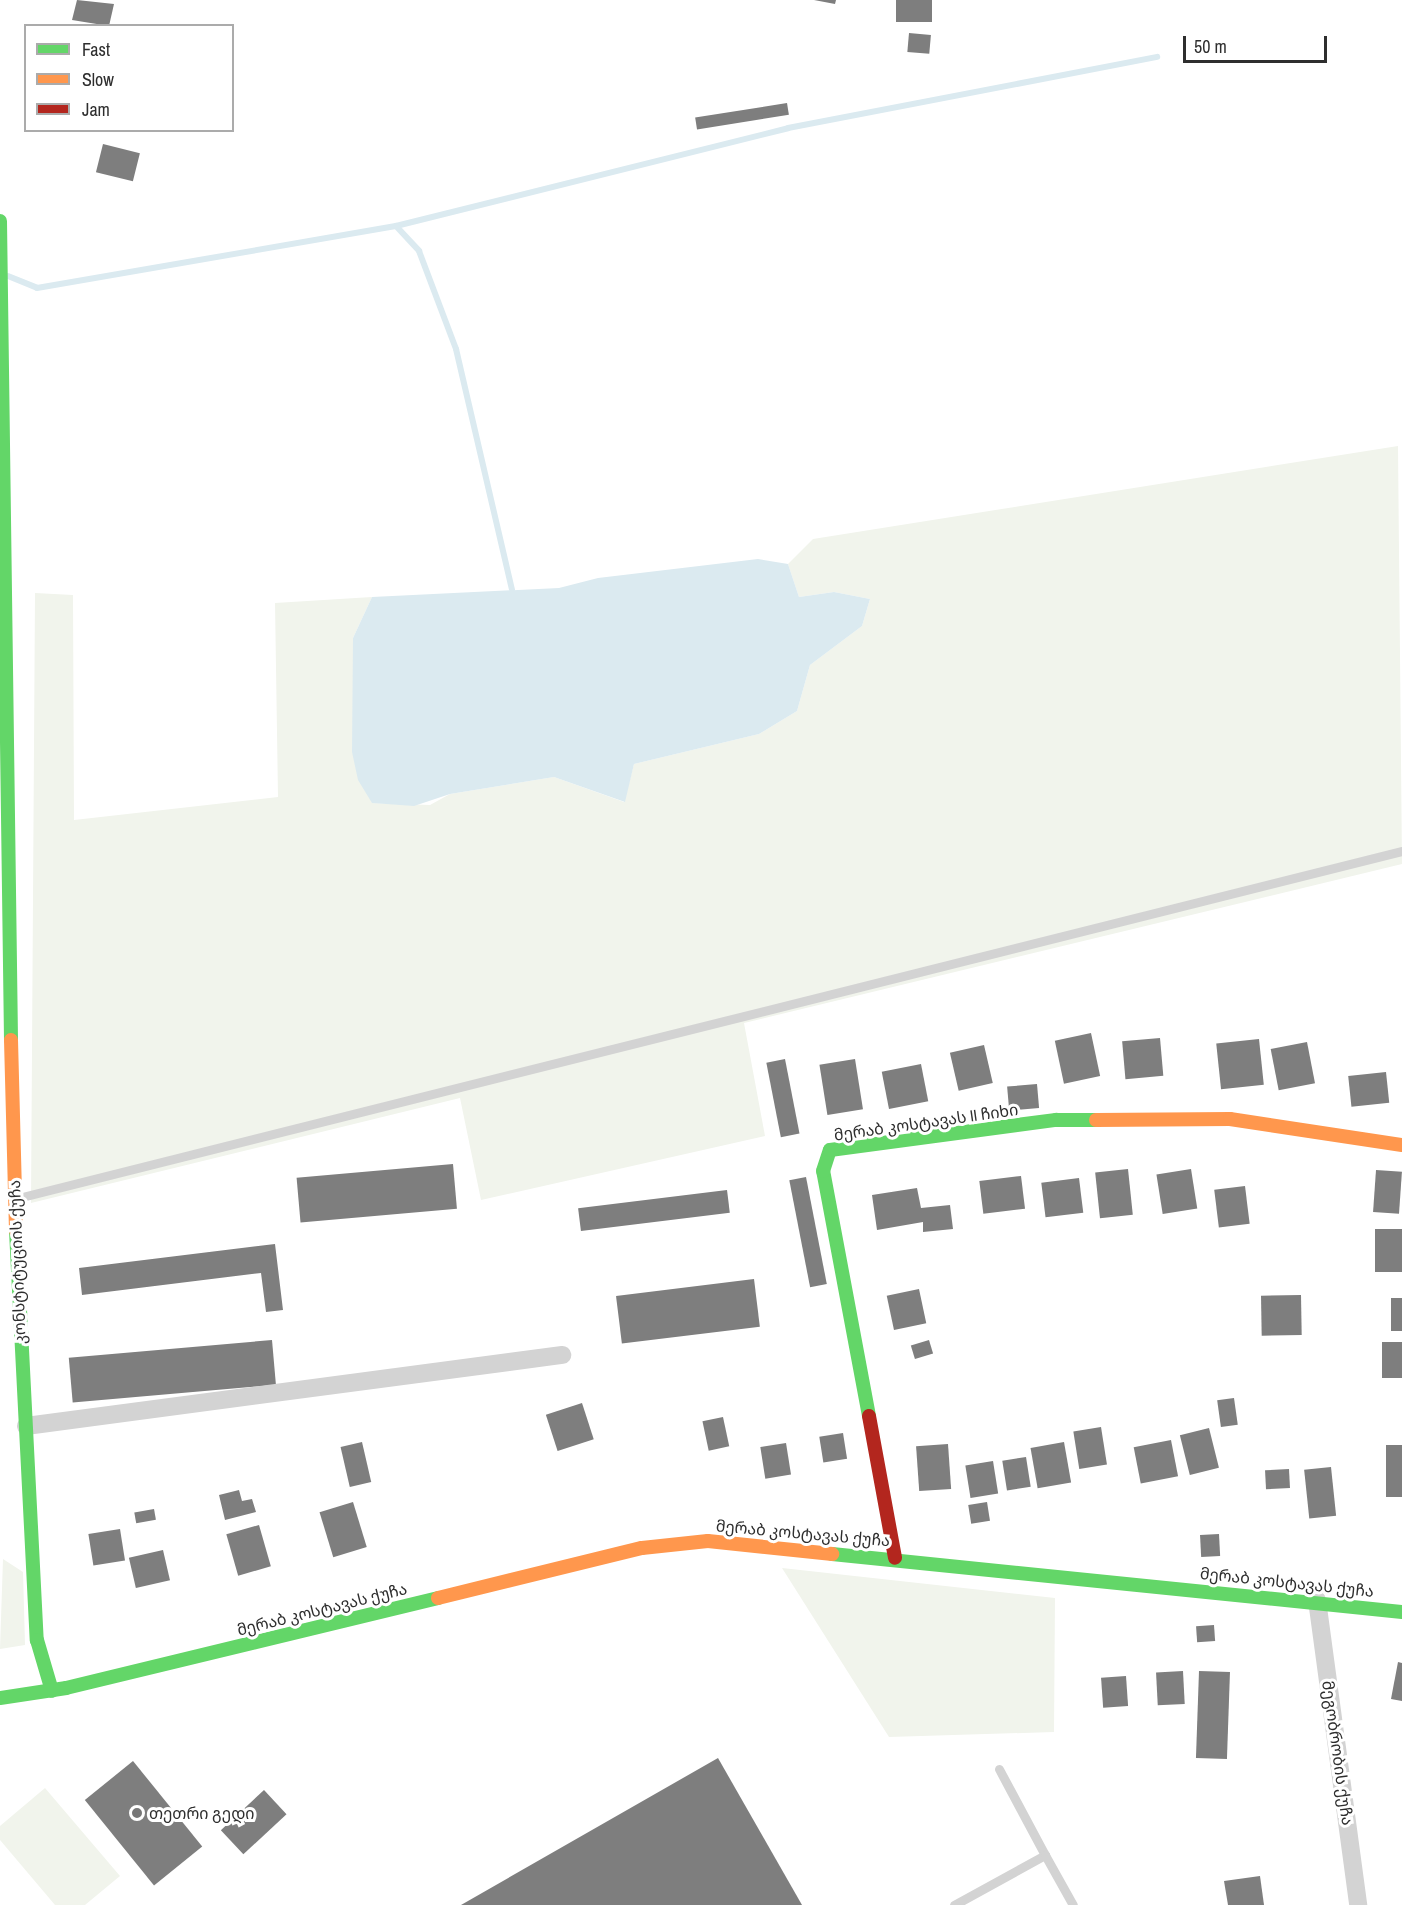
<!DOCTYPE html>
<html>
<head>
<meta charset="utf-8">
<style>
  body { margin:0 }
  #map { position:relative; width:1402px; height:1905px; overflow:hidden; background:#fff; font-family:"Archivo Narrow","Noto Sans Georgian",sans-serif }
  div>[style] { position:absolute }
  .green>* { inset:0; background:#f1f4ec }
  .water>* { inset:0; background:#dbeaf0 }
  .stream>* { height:6px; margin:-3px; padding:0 3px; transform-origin:3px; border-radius:3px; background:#dbeaf0 }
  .building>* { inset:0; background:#7e7e7e; transform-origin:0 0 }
  .lane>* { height:9px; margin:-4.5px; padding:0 4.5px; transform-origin:4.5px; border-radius:4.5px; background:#d3d3d3 }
  .street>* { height:18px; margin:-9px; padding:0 9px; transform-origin:9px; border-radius:9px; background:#d3d3d3 }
  .fast>* { height:14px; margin:-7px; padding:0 7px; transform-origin:7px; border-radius:7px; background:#63d668 }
  .slow>* { height:14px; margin:-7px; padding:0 7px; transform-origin:7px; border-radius:7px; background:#ff974d }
  .jam>* { height:14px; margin:-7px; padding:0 7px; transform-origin:7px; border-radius:7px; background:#b3261e }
  .dots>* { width:16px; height:16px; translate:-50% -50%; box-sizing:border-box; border:3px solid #fff; border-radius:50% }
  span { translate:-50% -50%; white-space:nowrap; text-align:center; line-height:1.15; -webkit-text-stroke:6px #fff; paint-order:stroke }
  .street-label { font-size:16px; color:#2e2e2e }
  .poi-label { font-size:16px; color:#2e2e2e }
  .left { translate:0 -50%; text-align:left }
  .legend { position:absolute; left:24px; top:24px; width:210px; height:108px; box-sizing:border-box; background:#fff; border:2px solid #ababab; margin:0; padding:8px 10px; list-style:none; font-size:18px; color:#2e2e2e }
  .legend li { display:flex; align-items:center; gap:12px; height:30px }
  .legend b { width:30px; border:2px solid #ababab }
  .scale { position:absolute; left:1183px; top:36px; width:144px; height:27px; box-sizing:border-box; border:3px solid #2e2e2e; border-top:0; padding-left:8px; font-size:18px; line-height:21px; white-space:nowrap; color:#2e2e2e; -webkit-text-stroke:4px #fff; paint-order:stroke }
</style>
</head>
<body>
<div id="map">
  <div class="green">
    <div style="clip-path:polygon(1398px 446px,1402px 864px,744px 1023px,765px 1136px,481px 1200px,460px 1098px,31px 1203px,35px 593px,73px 595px,74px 820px,278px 797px,275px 603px,372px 597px,353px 638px,372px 803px,430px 805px,450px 794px,554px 777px,624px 802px,634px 764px,759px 734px,797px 711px,810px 665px,862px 626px,870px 599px,834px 592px,799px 597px,788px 564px,813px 539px)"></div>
    <div style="clip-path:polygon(3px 1559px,23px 1572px,25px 1645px,0 1649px)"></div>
    <div style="clip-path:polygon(782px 1568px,1055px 1598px,1054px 1732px,889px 1737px)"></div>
    <div style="clip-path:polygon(45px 1788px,120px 1876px,85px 1905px,55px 1905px,0 1840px,0 1826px)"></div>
  </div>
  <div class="water">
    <div style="clip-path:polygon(758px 559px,788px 564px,799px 597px,834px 592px,870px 599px,862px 626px,810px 665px,797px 711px,759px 734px,634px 764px,625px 802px,554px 777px,450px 794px,414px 806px,372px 803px,358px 780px,352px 752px,353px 638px,372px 597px,559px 588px,598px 578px)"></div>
  </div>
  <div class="stream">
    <div style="left:396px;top:226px;width:404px;rotate:-14deg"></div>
    <div style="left:788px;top:128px;width:376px;rotate:-10.9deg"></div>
    <div style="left:8px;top:276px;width:31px;rotate:22deg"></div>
    <div style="left:37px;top:288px;width:364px;rotate:-9.8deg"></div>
    <div style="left:396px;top:226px;width:34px;rotate:47deg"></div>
    <div style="left:419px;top:251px;width:105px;rotate:69.3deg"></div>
    <div style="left:456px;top:349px;width:247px;rotate:76.9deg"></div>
  </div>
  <div class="building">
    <div style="clip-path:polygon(77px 0,114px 4px,109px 26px,72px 20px)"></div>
    <div style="clip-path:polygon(814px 0,836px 0,835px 4px)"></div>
    <div style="left:896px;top:0;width:36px;height:22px"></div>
    <div style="left:909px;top:33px;width:22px;height:19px;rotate:5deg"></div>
    <div style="left:787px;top:103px;width:12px;height:93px;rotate:81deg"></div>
    <div style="left:103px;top:144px;width:38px;height:29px;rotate:14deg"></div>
    <div style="left:1091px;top:1033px;width:44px;height:37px;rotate:78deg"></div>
    <div style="left:1160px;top:1038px;width:38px;height:38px;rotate:85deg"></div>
    <div style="left:1259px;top:1039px;width:46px;height:43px;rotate:84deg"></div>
    <div style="left:1307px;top:1042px;width:42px;height:37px;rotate:79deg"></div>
    <div style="left:984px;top:1045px;width:39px;height:35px;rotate:77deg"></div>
    <div style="left:785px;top:1059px;width:76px;height:19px;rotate:79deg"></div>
    <div style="left:855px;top:1059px;width:51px;height:36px;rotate:81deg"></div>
    <div style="left:921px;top:1064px;width:38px;height:40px;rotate:79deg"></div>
    <div style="left:1386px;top:1072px;width:31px;height:38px;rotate:84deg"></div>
    <div style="left:1037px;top:1084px;width:24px;height:30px;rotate:85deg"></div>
    <div style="left:453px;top:1164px;width:45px;height:157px;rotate:85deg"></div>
    <div style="left:1128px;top:1169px;width:46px;height:33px;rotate:84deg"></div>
    <div style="left:1191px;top:1169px;width:40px;height:35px;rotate:81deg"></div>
    <div style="left:1376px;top:1170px;width:26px;height:42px;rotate:4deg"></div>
    <div style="left:1021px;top:1176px;width:33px;height:42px;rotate:83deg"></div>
    <div style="left:806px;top:1177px;width:109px;height:17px;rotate:79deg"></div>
    <div style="left:1079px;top:1178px;width:35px;height:38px;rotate:83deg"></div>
    <div style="left:1245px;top:1186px;width:38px;height:31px;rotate:83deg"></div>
    <div style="clip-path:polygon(917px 1188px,921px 1208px,950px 1205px,953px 1229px,923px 1232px,923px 1222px,877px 1230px,872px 1195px)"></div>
    <div style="left:727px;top:1190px;width:23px;height:150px;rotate:83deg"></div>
    <div style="left:1402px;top:1229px;width:43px;height:27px;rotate:90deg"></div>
    <div style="clip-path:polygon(275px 1244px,283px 1310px,266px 1312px,261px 1273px,82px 1295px,79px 1268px)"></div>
    <div style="left:754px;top:1279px;width:48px;height:139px;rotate:83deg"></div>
    <div style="left:919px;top:1289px;width:35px;height:33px;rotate:78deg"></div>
    <div style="left:1301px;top:1295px;width:40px;height:40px;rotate:89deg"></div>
    <div style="left:1391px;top:1298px;width:11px;height:33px"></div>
    <div style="left:272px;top:1340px;width:45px;height:204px;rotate:85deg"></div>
    <div style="left:929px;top:1340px;width:14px;height:19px;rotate:73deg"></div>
    <div style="left:1382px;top:1342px;width:20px;height:36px"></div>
    <div style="left:1234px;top:1398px;width:27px;height:17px;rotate:82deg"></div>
    <div style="left:582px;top:1403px;width:38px;height:38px;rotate:72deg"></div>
    <div style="left:723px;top:1417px;width:30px;height:21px;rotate:78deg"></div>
    <div style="left:1101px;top:1427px;width:38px;height:28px;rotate:81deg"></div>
    <div style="left:1209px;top:1428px;width:41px;height:30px;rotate:76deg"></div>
    <div style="left:843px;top:1433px;width:26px;height:24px;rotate:81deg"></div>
    <div style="left:1171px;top:1440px;width:37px;height:38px;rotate:79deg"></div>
    <div style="left:362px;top:1442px;width:41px;height:22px;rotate:77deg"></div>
    <div style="left:1064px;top:1442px;width:41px;height:34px;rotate:80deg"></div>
    <div style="left:786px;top:1443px;width:32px;height:26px;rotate:81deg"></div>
    <div style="left:948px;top:1444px;width:45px;height:32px;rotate:86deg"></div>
    <div style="left:1386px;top:1445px;width:16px;height:52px"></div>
    <div style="left:1026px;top:1457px;width:30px;height:24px;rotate:81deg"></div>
    <div style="left:993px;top:1461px;width:33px;height:28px;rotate:81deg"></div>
    <div style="left:1331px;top:1467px;width:49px;height:27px;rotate:84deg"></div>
    <div style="left:1289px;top:1469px;width:19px;height:24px;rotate:87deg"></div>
    <div style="clip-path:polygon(239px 1490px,242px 1501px,252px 1499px,256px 1512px,225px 1520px,219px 1495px)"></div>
    <div style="left:353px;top:1502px;width:47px;height:35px;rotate:73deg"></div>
    <div style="left:987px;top:1502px;width:19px;height:19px;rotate:81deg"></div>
    <div style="left:154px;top:1509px;width:11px;height:20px;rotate:80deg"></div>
    <div style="left:259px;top:1525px;width:43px;height:34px;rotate:74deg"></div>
    <div style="left:120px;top:1529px;width:32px;height:32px;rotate:81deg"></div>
    <div style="left:1219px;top:1534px;width:22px;height:19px;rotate:87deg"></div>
    <div style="left:163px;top:1550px;width:31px;height:35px;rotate:77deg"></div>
    <div style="left:1214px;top:1625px;width:16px;height:18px;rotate:86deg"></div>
    <div style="clip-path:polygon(1398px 1662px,1402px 1663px,1402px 1701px,1391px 1699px)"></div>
    <div style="left:1183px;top:1671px;width:33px;height:27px;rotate:87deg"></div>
    <div style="left:1199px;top:1671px;width:31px;height:87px;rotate:2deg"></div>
    <div style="left:1126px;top:1676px;width:30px;height:25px;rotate:86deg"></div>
    <div style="clip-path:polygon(718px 1758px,802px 1905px,461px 1905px)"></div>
    <div style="left:133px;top:1761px;width:110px;height:62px;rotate:51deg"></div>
    <div style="left:264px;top:1790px;width:33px;height:59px;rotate:47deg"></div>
    <div style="clip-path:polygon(1260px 1876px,1264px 1905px,1228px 1905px,1224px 1881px)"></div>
  </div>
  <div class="lane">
    <div style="left:18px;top:1198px;width:1427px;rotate:-14.08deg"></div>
    <div style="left:999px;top:1769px;width:98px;rotate:61.9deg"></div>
    <div style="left:954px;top:1905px;width:104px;rotate:-28.8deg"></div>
    <div style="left:1045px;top:1855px;width:57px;rotate:60.8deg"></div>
  </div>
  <div class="street">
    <div style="left:26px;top:1426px;width:541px;rotate:-7.55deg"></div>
    <div style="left:1317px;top:1600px;width:308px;rotate:82.3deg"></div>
  </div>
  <div class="fast">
    <div style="left:0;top:221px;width:819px;rotate:89.23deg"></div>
    <div style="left:16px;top:1231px;width:410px;rotate:87.1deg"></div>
    <div style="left:37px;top:1640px;width:53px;rotate:73.6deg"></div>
    <div style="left:869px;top:1416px;width:249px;rotate:-100.6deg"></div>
    <div style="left:823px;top:1171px;width:22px;rotate:-72deg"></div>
    <div style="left:830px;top:1150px;width:228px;rotate:-7.6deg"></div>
    <div style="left:1056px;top:1120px;width:40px"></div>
    <div style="left:832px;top:1554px;width:573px;rotate:5.81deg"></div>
    <div style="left:0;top:1698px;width:67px;rotate:-8.6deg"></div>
    <div style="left:66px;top:1688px;width:383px;rotate:-13.6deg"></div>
  </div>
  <div class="slow">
    <div style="left:11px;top:1040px;width:191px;rotate:88.5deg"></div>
    <div style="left:1096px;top:1120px;width:134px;rotate:-0.4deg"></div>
    <div style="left:1230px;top:1119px;width:174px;rotate:8.6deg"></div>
    <div style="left:438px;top:1598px;width:210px;rotate:-13.8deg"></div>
    <div style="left:642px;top:1548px;width:66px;rotate:-6.1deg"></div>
    <div style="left:708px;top:1541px;width:125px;rotate:6deg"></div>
  </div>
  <div class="jam">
    <div style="left:869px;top:1416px;width:144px;rotate:79.6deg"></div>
  </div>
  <div class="dots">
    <div style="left:137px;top:1813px;background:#777"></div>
  </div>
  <div class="street-label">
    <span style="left:926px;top:1122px;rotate:-8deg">მერაბ კოსტავას II ჩიხი</span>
    <span style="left:17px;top:1262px;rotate:-92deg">კონსტიტუციის ქუჩა</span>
    <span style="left:803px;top:1533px;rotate:5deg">მერაბ კოსტავას ქუჩა</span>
    <span style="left:1287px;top:1582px;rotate:6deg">მერაბ კოსტავას ქუჩა</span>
    <span style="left:322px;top:1609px;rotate:-14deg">მერაბ კოსტავას ქუჩა</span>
    <span style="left:1338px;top:1753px;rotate:82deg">მეგობრობის ქუჩა</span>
  </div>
  <div class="poi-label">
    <span class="left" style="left:149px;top:1813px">თეთრი გედი</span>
  </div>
  <ul class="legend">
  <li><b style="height:8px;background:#63d668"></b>Fast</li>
  <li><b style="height:8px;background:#ff974d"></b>Slow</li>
  <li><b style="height:8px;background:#b3261e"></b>Jam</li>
  </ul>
  <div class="scale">50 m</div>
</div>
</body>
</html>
